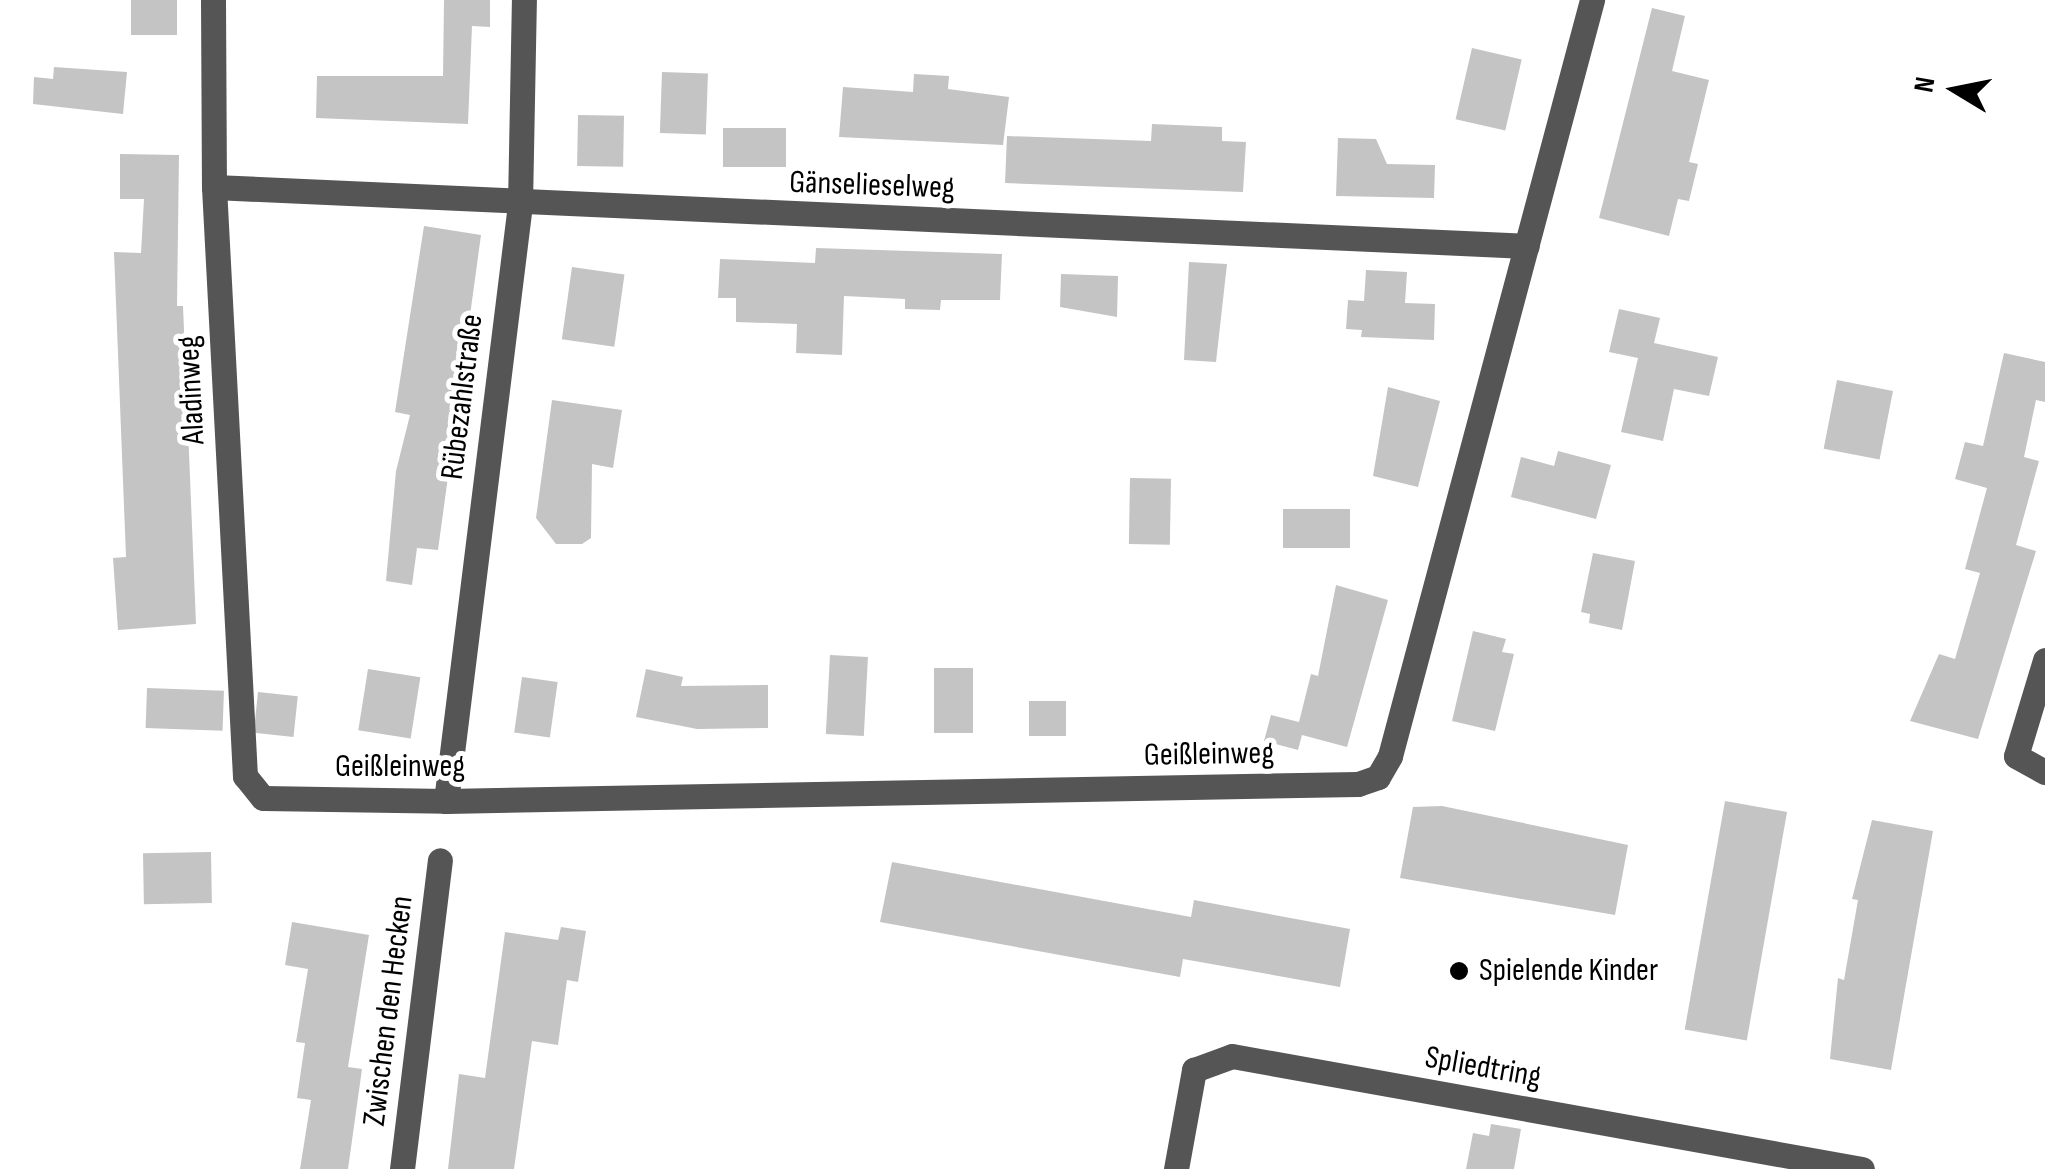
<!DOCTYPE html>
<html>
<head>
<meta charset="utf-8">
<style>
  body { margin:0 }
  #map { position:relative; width:2045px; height:1169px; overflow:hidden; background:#fff; font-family:"Sofia Sans Condensed",sans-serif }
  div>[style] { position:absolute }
  .building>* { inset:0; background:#c4c4c4; transform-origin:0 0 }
  .minor>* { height:25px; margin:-12.5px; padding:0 12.5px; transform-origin:12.5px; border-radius:12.5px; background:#555 }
  .dots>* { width:28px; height:28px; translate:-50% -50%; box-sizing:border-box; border:5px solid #fff; border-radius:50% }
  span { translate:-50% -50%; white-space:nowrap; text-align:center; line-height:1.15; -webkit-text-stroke:10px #fff; paint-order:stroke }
  .street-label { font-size:32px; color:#000 }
  .poi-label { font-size:32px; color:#000 }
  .left { translate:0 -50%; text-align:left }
  .north { position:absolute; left:1905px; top:40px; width:100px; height:100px; -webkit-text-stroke:8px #fff; paint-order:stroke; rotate:280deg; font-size:28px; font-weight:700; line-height:40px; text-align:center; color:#000 }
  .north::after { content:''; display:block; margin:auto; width:35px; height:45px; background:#000; clip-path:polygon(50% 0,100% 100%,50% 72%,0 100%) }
</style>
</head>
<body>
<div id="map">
  <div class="building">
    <div style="left:131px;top:0;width:46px;height:35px"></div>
    <div style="clip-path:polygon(444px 0,490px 0,490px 27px,472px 26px,468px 124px,316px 118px,317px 76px,443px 76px)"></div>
    <div style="clip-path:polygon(1652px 8px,1685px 16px,1672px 71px,1709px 80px,1689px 162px,1698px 164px,1689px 201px,1678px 199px,1669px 236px,1599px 218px)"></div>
    <div style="left:1472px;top:48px;width:51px;height:73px;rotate:13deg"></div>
    <div style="clip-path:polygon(54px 67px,127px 72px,123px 114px,33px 104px,34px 77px,53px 79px)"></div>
    <div style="left:662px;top:72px;width:46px;height:61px;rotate:2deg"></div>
    <div style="clip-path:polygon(914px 74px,949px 76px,948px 89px,1009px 97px,1003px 145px,839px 137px,843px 87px,913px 92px)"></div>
    <div style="left:578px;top:115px;width:46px;height:51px;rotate:1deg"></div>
    <div style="clip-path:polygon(1152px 124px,1222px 127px,1222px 141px,1246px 142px,1243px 192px,1005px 183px,1007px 136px,1151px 141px)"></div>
    <div style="left:723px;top:128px;width:63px;height:39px"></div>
    <div style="clip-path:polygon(1338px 138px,1376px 139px,1387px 164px,1435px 165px,1434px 198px,1336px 196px)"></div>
    <div style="clip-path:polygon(120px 154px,179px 155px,177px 306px,183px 306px,196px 624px,118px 630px,113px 558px,126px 557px,114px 252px,141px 253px,144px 199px,120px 199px)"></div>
    <div style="clip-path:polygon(424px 226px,481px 235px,438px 550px,417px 548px,412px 585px,386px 581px,396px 471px,410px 415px,395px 412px)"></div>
    <div style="clip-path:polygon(816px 248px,1002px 254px,1000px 300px,941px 300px,940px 310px,905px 309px,905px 299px,844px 296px,842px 355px,796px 353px,797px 324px,736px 322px,736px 298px,718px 298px,720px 259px,815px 263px)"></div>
    <div style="clip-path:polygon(1189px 262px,1227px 264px,1216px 362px,1184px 360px)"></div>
    <div style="left:572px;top:267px;width:53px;height:73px;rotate:8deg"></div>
    <div style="clip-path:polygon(1366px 270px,1407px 272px,1405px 303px,1435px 304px,1434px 340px,1361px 337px,1362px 330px,1346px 329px,1348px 300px,1364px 301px)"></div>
    <div style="clip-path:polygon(1061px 274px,1118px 276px,1117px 317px,1060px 307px)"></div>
    <div style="clip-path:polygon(1619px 309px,1660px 318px,1654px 343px,1718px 357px,1709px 396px,1674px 389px,1663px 441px,1621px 432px,1638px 358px,1609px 352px)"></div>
    <div style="clip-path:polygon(2004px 353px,2045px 362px,2045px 402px,2036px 400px,2024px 457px,2039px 461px,2016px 545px,2036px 551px,1978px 739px,1910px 721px,1939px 654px,1955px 659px,1980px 573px,1965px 569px,1987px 488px,1955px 479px,1965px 442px,1983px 446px)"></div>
    <div style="left:1837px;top:380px;width:57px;height:70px;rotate:11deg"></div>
    <div style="clip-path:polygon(1388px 387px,1440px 401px,1418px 487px,1373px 476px)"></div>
    <div style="clip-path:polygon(552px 400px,622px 410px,613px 468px,592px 464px,591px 538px,582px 544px,556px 544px,536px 518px)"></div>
    <div style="clip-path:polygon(1558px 451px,1611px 465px,1596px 519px,1511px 497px,1521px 457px,1554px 466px)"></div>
    <div style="left:1130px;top:478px;width:41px;height:66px;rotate:1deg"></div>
    <div style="left:1283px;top:509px;width:67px;height:39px"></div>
    <div style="clip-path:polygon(1593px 553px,1635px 561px,1622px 630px,1589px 623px,1590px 614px,1581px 612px)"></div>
    <div style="clip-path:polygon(1336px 585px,1388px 600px,1347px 747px,1302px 735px,1298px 750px,1264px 741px,1271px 715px,1299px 722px,1311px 674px,1318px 676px)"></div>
    <div style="clip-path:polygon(1473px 631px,1506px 639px,1502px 652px,1514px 654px,1495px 731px,1452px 721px)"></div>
    <div style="left:830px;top:655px;width:38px;height:79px;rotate:3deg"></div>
    <div style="left:934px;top:668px;width:39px;height:65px"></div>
    <div style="left:368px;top:669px;width:53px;height:62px;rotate:9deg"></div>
    <div style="clip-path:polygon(646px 669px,683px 677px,681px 686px,768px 685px,768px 728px,697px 729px,636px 717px)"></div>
    <div style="left:522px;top:677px;width:36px;height:56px;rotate:8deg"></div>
    <div style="left:147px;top:688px;width:77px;height:40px;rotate:2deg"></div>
    <div style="left:258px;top:692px;width:40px;height:41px;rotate:6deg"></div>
    <div style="left:1029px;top:701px;width:37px;height:35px"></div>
    <div style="left:1725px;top:801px;width:63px;height:232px;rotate:10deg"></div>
    <div style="clip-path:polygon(1442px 806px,1628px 845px,1615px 915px,1400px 878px,1413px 807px)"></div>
    <div style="clip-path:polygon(1872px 820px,1933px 831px,1891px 1070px,1830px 1059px,1838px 978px,1844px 980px,1858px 900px,1852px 899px)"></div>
    <div style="left:211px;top:852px;width:51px;height:68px;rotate:89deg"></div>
    <div style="clip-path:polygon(892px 862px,1191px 917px,1194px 900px,1350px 929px,1340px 987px,1183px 959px,1180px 977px,880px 922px)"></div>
    <div style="clip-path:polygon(292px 922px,369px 935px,348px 1067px,362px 1069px,348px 1169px,300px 1169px,311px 1100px,297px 1098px,305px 1043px,296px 1042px,308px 969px,285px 965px)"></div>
    <div style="clip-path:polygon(561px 927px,586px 931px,578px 982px,567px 980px,558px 1045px,532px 1041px,514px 1169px,448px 1169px,459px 1074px,485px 1078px,505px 932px,558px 940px)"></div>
    <div style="clip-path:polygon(1491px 1124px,1521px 1129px,1514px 1169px,1466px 1169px,1473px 1133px,1489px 1136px)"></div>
  </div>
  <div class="minor">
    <div style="left:213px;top:0;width:187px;rotate:89.7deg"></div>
    <div style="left:214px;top:187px;width:590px;rotate:86.99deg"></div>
    <div style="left:245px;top:776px;width:28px;rotate:51deg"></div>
    <div style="left:263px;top:798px;width:183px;rotate:0.9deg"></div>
    <div style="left:446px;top:801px;width:912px;rotate:-1.07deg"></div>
    <div style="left:1358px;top:784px;width:21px;rotate:-19deg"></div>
    <div style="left:1378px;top:777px;width:24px;rotate:-60deg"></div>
    <div style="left:1390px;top:756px;width:783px;rotate:-75.04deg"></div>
    <div style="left:214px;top:187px;width:1314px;rotate:2.57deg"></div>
    <div style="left:2045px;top:660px;width:100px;rotate:106.8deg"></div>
    <div style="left:2016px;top:756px;width:33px;rotate:29deg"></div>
    <div style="left:446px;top:801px;width:602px;rotate:-82.93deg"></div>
    <div style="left:520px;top:204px;width:204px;rotate:-88.9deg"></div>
    <div style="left:402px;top:1169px;width:311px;rotate:-83deg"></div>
    <div style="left:1176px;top:1169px;width:101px;rotate:-79.7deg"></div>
    <div style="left:1194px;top:1070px;width:40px;rotate:-20.2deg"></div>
    <div style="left:1232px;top:1056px;width:640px;rotate:10.17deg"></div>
  </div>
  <div class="dots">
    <div style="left:1459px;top:971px;background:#000"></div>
  </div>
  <div class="street-label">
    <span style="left:872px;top:186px;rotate:2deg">Gänselieselweg</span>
    <span style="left:192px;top:390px;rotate:-93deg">Aladinweg</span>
    <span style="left:463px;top:397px;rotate:-83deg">Rübezahlstraße</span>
    <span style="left:1209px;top:755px;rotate:-1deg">Geißleinweg</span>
    <span style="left:400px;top:767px">Geißleinweg</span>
    <span style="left:389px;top:1011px;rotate:-83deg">Zwischen den Hecken</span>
    <span style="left:1483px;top:1068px;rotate:10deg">Spliedtring</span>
  </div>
  <div class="poi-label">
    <span class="left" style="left:1479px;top:971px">Spielende Kinder</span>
  </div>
  <div class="north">N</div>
</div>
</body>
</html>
